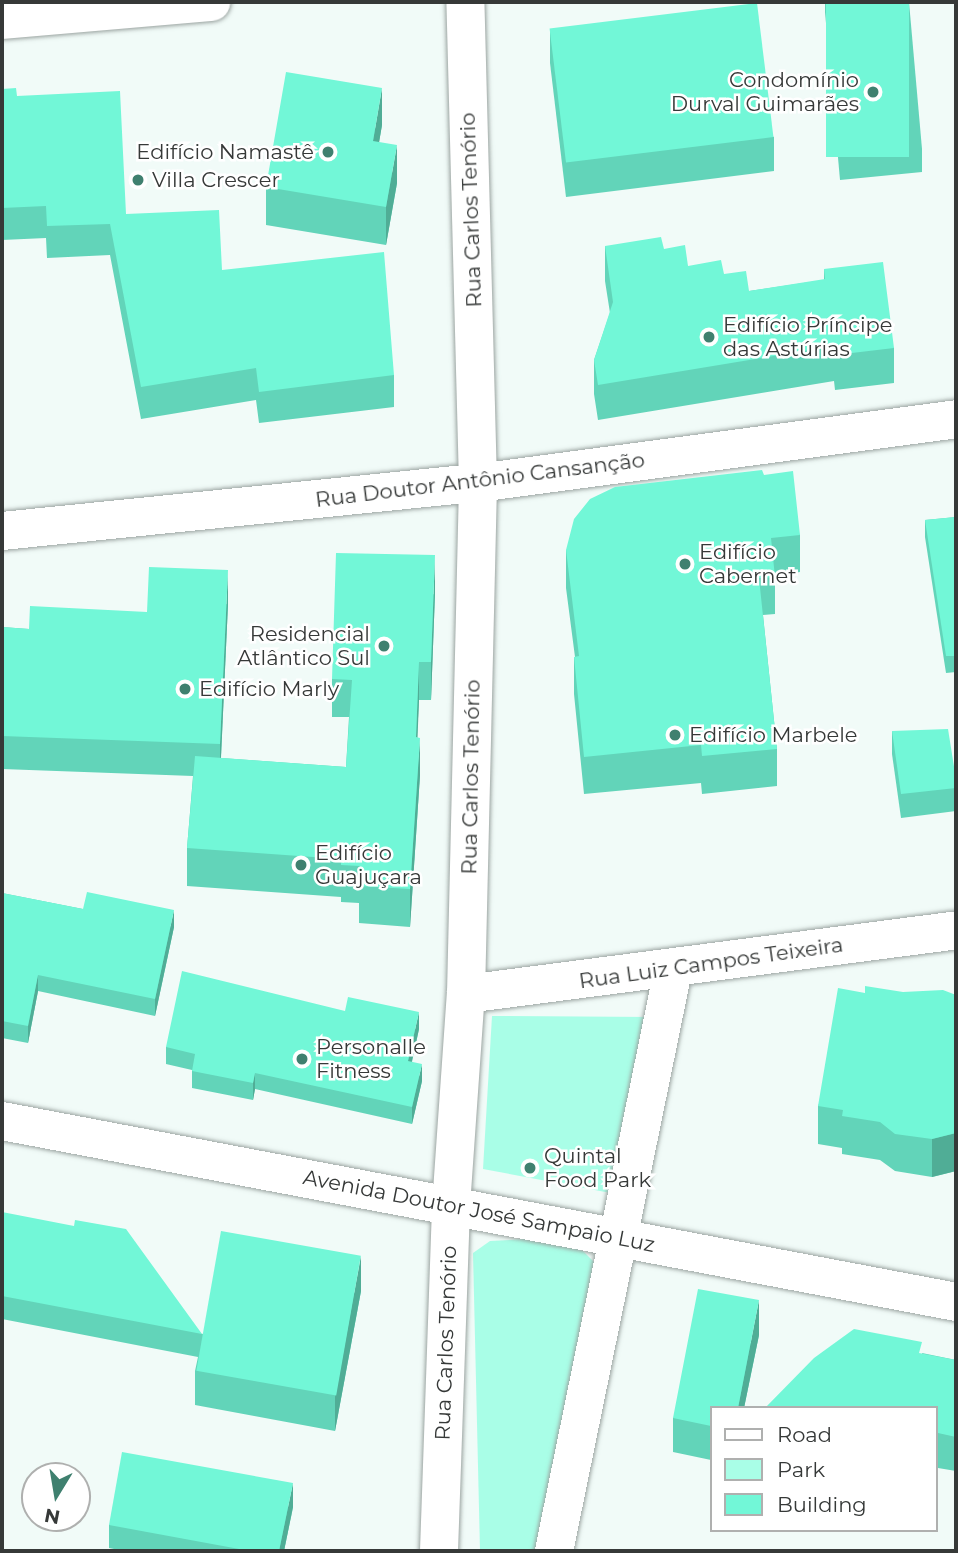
<!DOCTYPE html>
<html>
<head>
<meta charset="utf-8">
<style>
  body { margin:0 }
  #map { position:relative; width:958px; height:1553px; overflow:hidden; background:#f1fbf8; font-family:Montserrat,sans-serif }
  div>[style] { position:absolute }
  .green>* { inset:0; background:#a9fee7 }
  .roads { filter:drop-shadow(0 0 2px #9ca5a2) drop-shadow(0 0 2px #9ca5a2) }
  .minor>* { height:38px; margin:-19px; padding:0 19px; transform-origin:19px; border-radius:19px; background:#fff }
  .tertiary>* { height:38px; margin:-19px; padding:0 19px; transform-origin:19px; border-radius:19px; background:#fff }
  .wall>* { inset:0; background:#62d4b9 }
  .shaded-wall>* { inset:0; background:#50ad96 }
  .building>* { inset:0; background:#72f7d7; transform-origin:0 0 }
  .dots>* { width:19px; height:19px; translate:-50% -50%; box-sizing:border-box; border:4px solid #fff; border-radius:50% }
  span { translate:-50% -50%; white-space:nowrap; text-align:center; line-height:1.15; -webkit-text-stroke:5px #fff; paint-order:stroke }
  .poi-label { font-size:21px; color:#363938 }
  .right { translate:-100% -50%; text-align:right }
  .left { translate:0 -50%; text-align:left }
  .street-label { font-size:21px; color:#363938 }
  .frame { position:absolute; inset:0; border:4px solid #363938; pointer-events:none }
  .legend { position:absolute; left:710px; top:1406px; width:228px; height:126px; box-sizing:border-box; background:#fff; border:2px solid #afb0af; margin:0; padding:9px 12px; list-style:none; font-size:21px; color:#363938 }
  .legend li { display:flex; align-items:center; gap:14px; height:35px }
  .legend b { width:35px; border:2px solid #afb0af }
  .north { position:absolute; left:21px; top:1462px; width:70px; height:70px; box-sizing:border-box; background:#fff; border:2px solid #afb0af; border-radius:50%; rotate:191deg; font-size:19px; font-weight:700; line-height:28px; text-align:center; color:#363938 }
  .north::after { content:''; display:block; margin:auto; width:24px; height:32px; background:#3f806f; clip-path:polygon(50% 0,100% 100%,50% 72%,0 100%) }
</style>
</head>
<body>
<div id="map">
  <div class="green">
    <div style="clip-path:polygon(492px 1016px,653px 1017px,616px 1194px,483px 1169px)"></div>
    <div style="clip-path:polygon(544px 1238px,583px 1251px,601px 1269px,544px 1551px,480px 1551px,473px 1253px,490px 1241px)"></div>
  </div>
  <div class="roads">
    <div class="minor">
      <div style="left:2px;top:531px;width:478px;rotate:-5.8deg"></div>
      <div style="left:478px;top:483px;width:482px;rotate:-7.6deg"></div>
      <div style="left:466px;top:994px;width:494px;rotate:-7.4deg"></div>
      <div style="left:2px;top:1121px;width:971px;rotate:10.74deg"></div>
      <div style="left:554px;top:1551px;width:593px;rotate:-78.42deg"></div>
    </div>
    <div class="tertiary">
      <div style="left:2px;top:20px;width:210px;rotate:-4.9deg"></div>
      <div style="left:439px;top:1551px;width:345px;rotate:-88deg"></div>
      <div style="left:451px;top:1206px;width:213px;rotate:-86deg"></div>
      <div style="left:466px;top:994px;width:511px;rotate:-88.65deg"></div>
      <div style="left:478px;top:483px;width:481px;rotate:-91.5deg"></div>
    </div>
  </div>
  <div class="wall">
    <div style="clip-path:polygon(825px 2px,909px 2px,922px 149px,922px 172px,840px 180px,825px 12px)"></div>
    <div style="clip-path:polygon(550px 29px,774px 137px,774px 171px,566px 197px,550px 63px)"></div>
    <div style="clip-path:polygon(2px 89px,17px 96px,126px 214px,222px 270px,394px 375px,394px 407px,259px 423px,256px 400px,141px 419px,110px 255px,47px 258px,46px 238px,2px 240px)"></div>
    <div style="clip-path:polygon(382px 125px,379px 142px,397px 183px,386px 245px,266px 225px,266px 187px)"></div>
    <div style="clip-path:polygon(605px 246px,664px 249px,688px 266px,724px 274px,749px 291px,824px 280px,824px 269px,894px 348px,894px 383px,835px 390px,834px 381px,598px 420px,594px 394px,594px 360px,610px 313px,605px 281px)"></div>
    <div style="clip-path:polygon(764px 475px,800px 535px,800px 572px,775px 575px,775px 614px,763px 615px,777px 749px,777px 786px,702px 794px,701px 783px,584px 794px,574px 694px,574px 657px,575px 657px,566px 588px,566px 550px)"></div>
    <div style="clip-path:polygon(956px 517px,956px 672px,946px 673px,925px 537px,925px 520px)"></div>
    <div style="clip-path:polygon(435px 593px,431px 700px,419px 700px,417px 738px,420px 775px,410px 927px,359px 923px,359px 903px,341px 902px,341px 897px,187px 886px,187px 848px,193px 776px,2px 769px,2px 627px,29px 629px,147px 612px,228px 604px,221px 758px,346px 767px,349px 717px,332px 717px,332px 679px)"></div>
    <div style="clip-path:polygon(892px 731px,956px 779px,956px 811px,901px 818px,892px 754px)"></div>
    <div style="clip-path:polygon(2px 893px,174px 927px,155px 1016px,38px 991px,28px 1043px,2px 1038px)"></div>
    <div style="clip-path:polygon(903px 992px,956px 995px,956px 1171px,932px 1177px,895px 1171px,880px 1160px,842px 1154px,842px 1148px,818px 1144px,818px 1106px,865px 993px)"></div>
    <div style="clip-path:polygon(419px 1029px,412px 1062px,422px 1081px,412px 1124px,255px 1089px,253px 1100px,192px 1088px,192px 1070px,166px 1064px,166px 1047px)"></div>
    <div style="clip-path:polygon(2px 1212px,202px 1334px,361px 1291px,335px 1431px,195px 1405px,195px 1371px,198px 1357px,2px 1319px)"></div>
    <div style="clip-path:polygon(759px 1335px,744px 1408px,711px 1408px,711px 1460px,673px 1452px,673px 1418px)"></div>
    <div style="clip-path:polygon(922px 1353px,956px 1360px,956px 1471px,938px 1468px,935px 1484px,935px 1408px)"></div>
    <div style="clip-path:polygon(293px 1507px,284px 1551px,124px 1551px,109px 1548px,109px 1525px)"></div>
  </div>
  <div class="shaded-wall">
    <div style="clip-path:polygon(382px 88px,382px 125px,373px 178px,373px 141px)"></div>
    <div style="clip-path:polygon(397px 145px,397px 183px,386px 245px,386px 207px)"></div>
    <div style="clip-path:polygon(435px 555px,435px 593px,431px 700px,431px 662px)"></div>
    <div style="clip-path:polygon(228px 570px,228px 604px,220px 777px,220px 744px)"></div>
    <div style="clip-path:polygon(419px 662px,419px 700px,416px 775px,416px 737px)"></div>
    <div style="clip-path:polygon(420px 738px,420px 775px,410px 927px,410px 889px)"></div>
    <div style="clip-path:polygon(174px 910px,174px 927px,155px 1016px,155px 999px)"></div>
    <div style="clip-path:polygon(38px 975px,38px 991px,28px 1043px,28px 1026px)"></div>
    <div style="clip-path:polygon(419px 1012px,419px 1029px,408px 1078px,408px 1061px)"></div>
    <div style="clip-path:polygon(422px 1064px,422px 1081px,412px 1124px,412px 1107px)"></div>
    <div style="clip-path:polygon(255px 1073px,255px 1089px,253px 1100px,253px 1083px)"></div>
    <div style="clip-path:polygon(956px 1133px,956px 1171px,932px 1177px,932px 1139px)"></div>
    <div style="clip-path:polygon(361px 1256px,361px 1291px,335px 1431px,335px 1397px)"></div>
    <div style="clip-path:polygon(759px 1300px,759px 1335px,744px 1408px,738px 1408px)"></div>
    <div style="clip-path:polygon(938px 1433px,938px 1468px,935px 1484px,935px 1449px)"></div>
    <div style="clip-path:polygon(293px 1483px,293px 1507px,284px 1551px,279px 1551px)"></div>
  </div>
  <div class="building">
    <div style="left:826px;top:2px;width:83px;height:155px"></div>
    <div style="left:757px;top:3px;width:135px;height:209px;rotate:83deg"></div>
    <div style="clip-path:polygon(286px 72px,382px 88px,373px 141px,397px 145px,386px 207px,266px 187px)"></div>
    <div style="clip-path:polygon(16px 88px,17px 96px,120px 91px,126px 214px,219px 210px,222px 270px,384px 252px,394px 375px,259px 392px,256px 368px,141px 387px,110px 224px,47px 226px,46px 206px,2px 208px,2px 89px)"></div>
    <div style="clip-path:polygon(661px 237px,664px 249px,685px 245px,688px 266px,721px 260px,724px 274px,746px 271px,749px 291px,825px 279px,824px 269px,883px 262px,894px 348px,835px 355px,834px 346px,598px 385px,594px 360px,613px 302px,605px 246px)"></div>
    <div style="clip-path:polygon(762px 470px,764px 475px,793px 471px,800px 535px,771px 538px,775px 577px,759px 578px,777px 749px,702px 756px,701px 745px,584px 757px,574px 657px,579px 656px,566px 550px,574px 519px,590px 499px,615px 487px)"></div>
    <div style="clip-path:polygon(956px 517px,956px 656px,946px 656px,925px 520px)"></div>
    <div style="clip-path:polygon(336px 553px,435px 555px,431px 662px,419px 662px,416px 737px,420px 738px,410px 889px,359px 886px,360px 866px,341px 865px,341px 859px,187px 848px,195px 756px,346px 767px,352px 680px,332px 679px)"></div>
    <div style="clip-path:polygon(149px 567px,228px 570px,220px 744px,2px 736px,2px 627px,29px 629px,30px 606px,147px 612px)"></div>
    <div style="clip-path:polygon(948px 729px,956px 779px,956px 788px,901px 794px,892px 731px)"></div>
    <div style="clip-path:polygon(87px 892px,174px 910px,155px 999px,38px 975px,28px 1026px,2px 1021px,2px 893px,83px 909px)"></div>
    <div style="clip-path:polygon(182px 971px,345px 1011px,348px 997px,419px 1012px,408px 1061px,422px 1064px,412px 1107px,255px 1073px,253px 1083px,192px 1071px,195px 1054px,166px 1047px)"></div>
    <div style="clip-path:polygon(865px 986px,903px 992px,943px 990px,956px 995px,956px 1133px,932px 1139px,895px 1134px,880px 1122px,842px 1116px,843px 1110px,818px 1106px,838px 988px,865px 993px)"></div>
    <div style="clip-path:polygon(2px 1212px,74px 1226px,75px 1220px,126px 1229px,202px 1334px,2px 1296px)"></div>
    <div style="left:221px;top:1231px;width:142px;height:142px;rotate:10deg"></div>
    <div style="clip-path:polygon(698px 1289px,759px 1300px,738px 1408px,711px 1408px,711px 1426px,673px 1418px)"></div>
    <div style="clip-path:polygon(854px 1329px,922px 1342px,919px 1353px,956px 1360px,956px 1437px,938px 1433px,935px 1449px,935px 1408px,765px 1408px,814px 1358px)"></div>
    <div style="clip-path:polygon(122px 1452px,293px 1483px,279px 1551px,250px 1551px,109px 1525px)"></div>
  </div>
  <div class="dots">
    <div style="left:873px;top:92px;background:#3f806f"></div>
    <div style="left:328px;top:152px;background:#3f806f"></div>
    <div style="left:138px;top:180px;background:#3f806f"></div>
    <div style="left:709px;top:337px;background:#3f806f"></div>
    <div style="left:685px;top:564px;background:#3f806f"></div>
    <div style="left:384px;top:646px;background:#3f806f"></div>
    <div style="left:185px;top:689px;background:#3f806f"></div>
    <div style="left:675px;top:735px;background:#3f806f"></div>
    <div style="left:301px;top:865px;background:#3f806f"></div>
    <div style="left:302px;top:1059px;background:#3f806f"></div>
    <div style="left:530px;top:1168px;background:#3f806f"></div>
  </div>
  <div class="poi-label">
    <span class="right" style="left:859px;top:92px">Condomínio<br>Durval Guimarães</span>
    <span class="right" style="left:314px;top:152px">Edifício Namastê</span>
    <span class="left" style="left:152px;top:180px">Villa Crescer</span>
    <span class="left" style="left:723px;top:337px">Edifício Príncipe<br>das Astúrias</span>
    <span class="left" style="left:699px;top:564px">Edifício<br>Cabernet</span>
    <span class="right" style="left:370px;top:646px">Residencial<br>Atlântico Sul</span>
    <span class="left" style="left:199px;top:689px">Edifício Marly</span>
    <span class="left" style="left:689px;top:735px">Edifício Marbele</span>
    <span class="left" style="left:315px;top:865px">Edifício<br>Guajuçara</span>
    <span class="left" style="left:316px;top:1059px">Personalle<br>Fitness</span>
    <span class="left" style="left:544px;top:1168px">Quintal<br>Food Park</span>
  </div>
  <div class="street-label">
    <span style="left:471px;top:210px;rotate:-92deg">Rua Carlos Tenório</span>
    <span style="left:480px;top:480px;rotate:-7deg">Rua Doutor Antônio Cansanção</span>
    <span style="left:471px;top:777px;rotate:-89deg">Rua Carlos Tenório</span>
    <span style="left:711px;top:963px;rotate:-8deg">Rua Luiz Campos Teixeira</span>
    <span style="left:479px;top:1211px;rotate:11deg">Avenida Doutor José Sampaio Luz</span>
    <span style="left:446px;top:1343px;rotate:-88deg">Rua Carlos Tenório</span>
  </div>
  <div class="frame"></div>
  <ul class="legend">
  <li><b style="height:9px;background:#fff"></b>Road</li>
  <li><b style="height:19px;background:#a9fee7"></b>Park</li>
  <li><b style="height:19px;background:#72f7d7"></b>Building</li>
  </ul>
  <div class="north">N</div>
</div>
</body>
</html>
